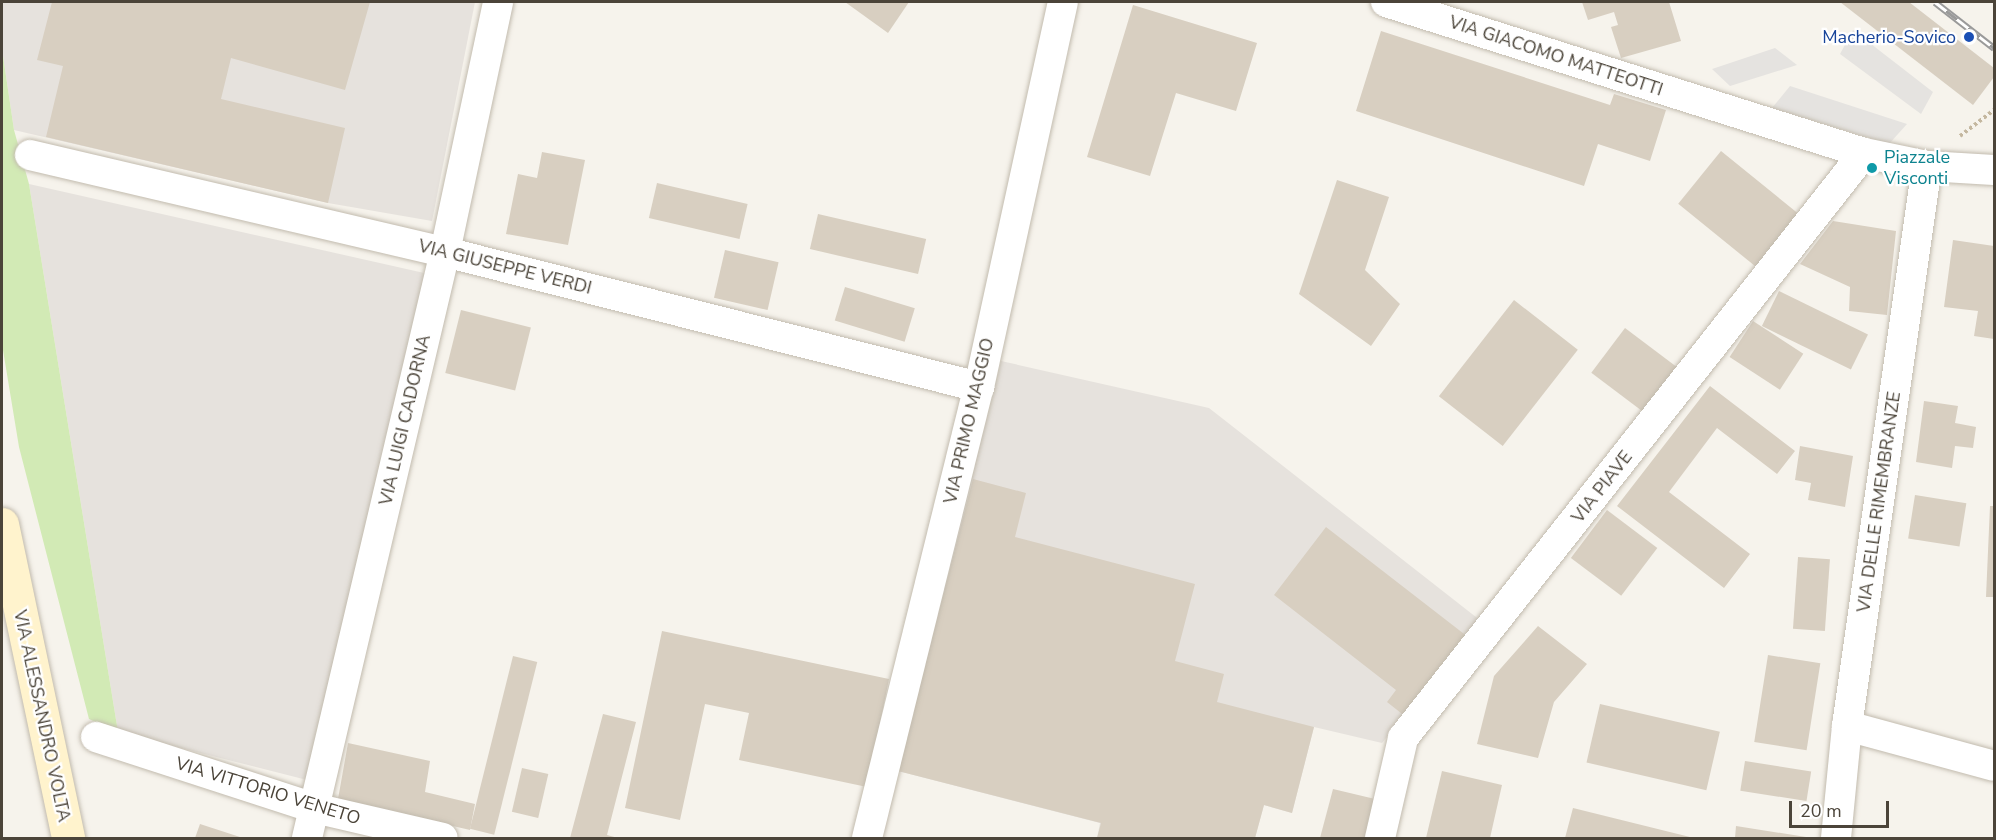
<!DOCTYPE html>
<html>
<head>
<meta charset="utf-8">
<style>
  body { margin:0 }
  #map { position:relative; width:1996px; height:840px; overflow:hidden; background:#f6f3ec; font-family:"Nunito Sans",sans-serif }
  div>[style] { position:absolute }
  .industrial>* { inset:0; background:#e6e2dd }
  .green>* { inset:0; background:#d2eab5 }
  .parking>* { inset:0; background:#e5e3e0 }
  .building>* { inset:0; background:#d8cfc1; transform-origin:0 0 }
  .path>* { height:4px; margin-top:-2px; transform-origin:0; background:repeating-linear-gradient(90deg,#c4b79f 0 3px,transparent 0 6px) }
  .roads { filter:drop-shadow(0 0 2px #c2bbae) drop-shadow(0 0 2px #c2bbae) }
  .minor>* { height:30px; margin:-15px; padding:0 15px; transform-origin:15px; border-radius:15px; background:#fff }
  .secondary>* { height:33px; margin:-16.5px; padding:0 16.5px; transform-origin:16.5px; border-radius:16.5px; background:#fff3cd }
  .rail>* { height:7px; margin-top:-3.5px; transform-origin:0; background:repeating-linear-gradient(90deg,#fff 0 14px,#9a9a9a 0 28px); box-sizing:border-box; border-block:2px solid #9a9a9a }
  .dots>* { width:16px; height:16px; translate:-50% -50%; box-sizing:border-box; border:3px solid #fff; border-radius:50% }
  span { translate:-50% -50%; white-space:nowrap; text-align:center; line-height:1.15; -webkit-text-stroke:4.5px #fff; paint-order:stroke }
  .transit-label { font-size:18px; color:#164399 }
  .right { translate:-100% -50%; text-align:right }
  .street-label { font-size:18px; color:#4b4439 }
  .culture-label { font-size:18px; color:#0d838f }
  .left { translate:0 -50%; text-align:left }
  .frame { position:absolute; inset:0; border:3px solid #4b4439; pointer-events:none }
  .scale { position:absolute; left:1789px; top:801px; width:100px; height:27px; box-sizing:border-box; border:3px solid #4b4439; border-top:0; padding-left:8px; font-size:18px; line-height:21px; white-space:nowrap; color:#4b4439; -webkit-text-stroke:4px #fff; paint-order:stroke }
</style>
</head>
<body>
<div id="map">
  <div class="industrial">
    <div style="clip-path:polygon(2px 2px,475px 2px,432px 221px,328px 203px,14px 130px,2px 49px)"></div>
    <div style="clip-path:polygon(29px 184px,433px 275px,307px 780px,118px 732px)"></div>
    <div style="clip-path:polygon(1001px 361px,1209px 408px,1481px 621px,1382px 743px,1314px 727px,1292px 813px,1264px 805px,1255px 838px,1097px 838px,1100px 823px,898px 771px)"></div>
  </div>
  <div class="green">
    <div style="clip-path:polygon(2px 49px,14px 130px,29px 184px,118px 732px,89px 719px,19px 447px,2px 344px)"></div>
  </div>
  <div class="parking">
    <div style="clip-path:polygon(1853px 30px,1933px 92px,1921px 114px,1840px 54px)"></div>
    <div style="clip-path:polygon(1775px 48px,1797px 65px,1730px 86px,1712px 69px)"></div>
    <div style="clip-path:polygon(1790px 86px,1827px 98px,1907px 124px,1889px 144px,1772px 108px)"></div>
  </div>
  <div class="building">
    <div style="clip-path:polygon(52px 2px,370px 2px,345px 90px,231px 58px,221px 99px,345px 128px,328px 203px,46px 137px,63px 66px,37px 60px)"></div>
    <div style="clip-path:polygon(845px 2px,909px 2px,888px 33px)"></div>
    <div style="clip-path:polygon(1582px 2px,1669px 2px,1681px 41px,1621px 58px,1611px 27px,1618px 25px,1614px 12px,1588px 20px)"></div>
    <div style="clip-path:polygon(1840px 2px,1909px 2px,1994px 68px,1994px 77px,1973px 105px)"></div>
    <div style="clip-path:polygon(1133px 5px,1257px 43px,1236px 111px,1176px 93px,1150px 176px,1087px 157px)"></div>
    <div style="clip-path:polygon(1381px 31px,1610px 105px,1614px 94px,1666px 110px,1650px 161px,1598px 144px,1584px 186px,1356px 111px)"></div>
    <div style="left:1721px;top:151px;width:104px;height:68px;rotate:39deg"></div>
    <div style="clip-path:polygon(542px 152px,585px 160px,568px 245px,506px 234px,518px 174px,537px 178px)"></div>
    <div style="clip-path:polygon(1337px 180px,1389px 197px,1365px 270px,1400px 304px,1371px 346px,1299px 294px)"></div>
    <div style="left:657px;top:183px;width:93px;height:36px;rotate:13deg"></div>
    <div style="left:818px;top:214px;width:111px;height:36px;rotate:13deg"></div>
    <div style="clip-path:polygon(1833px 221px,1896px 231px,1887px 315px,1849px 311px,1850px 287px,1800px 264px)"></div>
    <div style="clip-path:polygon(1953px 240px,1994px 246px,1994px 339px,1974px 336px,1978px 311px,1944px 307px)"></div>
    <div style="left:725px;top:250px;width:55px;height:49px;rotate:13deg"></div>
    <div style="left:845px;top:287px;width:73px;height:35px;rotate:17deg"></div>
    <div style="left:1779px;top:291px;width:99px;height:39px;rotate:26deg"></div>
    <div style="left:1514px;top:300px;width:81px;height:122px;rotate:38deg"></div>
    <div style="left:461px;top:310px;width:72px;height:65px;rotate:14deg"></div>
    <div style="left:1753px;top:321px;width:60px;height:43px;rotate:33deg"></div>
    <div style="left:1625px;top:328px;width:74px;height:56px;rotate:37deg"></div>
    <div style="clip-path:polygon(1710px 386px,1795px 451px,1777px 474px,1717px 428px,1669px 492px,1750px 554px,1724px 588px,1617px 506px)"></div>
    <div style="clip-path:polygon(1924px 401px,1958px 406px,1955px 423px,1976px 427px,1973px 448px,1955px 446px,1952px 468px,1916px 462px)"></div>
    <div style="clip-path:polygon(1800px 446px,1853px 456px,1845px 507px,1808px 500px,1811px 483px,1795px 480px)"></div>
    <div style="clip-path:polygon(973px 479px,1026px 493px,1015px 537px,1195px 584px,1175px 661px,1224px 674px,1217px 702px,1314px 727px,1292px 813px,1264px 805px,1255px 838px,1097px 838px,1101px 823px,898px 771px)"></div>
    <div style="left:1915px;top:495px;width:52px;height:44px;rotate:9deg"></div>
    <div style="clip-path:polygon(1990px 506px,1994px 506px,1994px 597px,1986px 597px)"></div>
    <div style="left:1607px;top:510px;width:63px;height:60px;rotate:37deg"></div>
    <div style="clip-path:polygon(1326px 527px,1468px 637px,1406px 717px,1387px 702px,1396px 690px,1274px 595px)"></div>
    <div style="left:1798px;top:557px;width:32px;height:72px;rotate:4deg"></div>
    <div style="clip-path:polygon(1538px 626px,1587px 664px,1554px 702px,1538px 758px,1477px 744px,1494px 676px)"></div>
    <div style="clip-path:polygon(662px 631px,889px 679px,867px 787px,739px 760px,749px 713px,705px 704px,680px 820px,625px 808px)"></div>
    <div style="left:1768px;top:655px;width:53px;height:88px;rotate:9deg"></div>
    <div style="left:513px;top:656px;width:25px;height:178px;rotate:14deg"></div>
    <div style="left:1600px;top:704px;width:123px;height:60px;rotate:13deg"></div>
    <div style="clip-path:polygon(603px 714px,636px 722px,607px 835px,618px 838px,570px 838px)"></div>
    <div style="clip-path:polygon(348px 743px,430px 761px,425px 792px,475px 804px,470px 830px,338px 799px)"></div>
    <div style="left:1745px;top:761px;width:67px;height:30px;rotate:9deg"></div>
    <div style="left:522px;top:768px;width:27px;height:45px;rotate:13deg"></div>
    <div style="clip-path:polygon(1442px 771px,1502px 785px,1490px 838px,1426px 838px)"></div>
    <div style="clip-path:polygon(1333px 789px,1375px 799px,1365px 838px,1320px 838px)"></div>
    <div style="clip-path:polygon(1573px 808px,1694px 838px,1565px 838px)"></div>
    <div style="clip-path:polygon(200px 824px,243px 838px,195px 838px)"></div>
    <div style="clip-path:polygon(1736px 826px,1806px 837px,1806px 838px,1735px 838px)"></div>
  </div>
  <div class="path">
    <div style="left:1960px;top:136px;width:43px;rotate:-37.4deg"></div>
  </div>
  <div class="roads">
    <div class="minor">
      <div style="left:1386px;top:2px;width:501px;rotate:17.53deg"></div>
      <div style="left:1864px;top:153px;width:64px;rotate:11.7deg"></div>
      <div style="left:1927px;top:166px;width:67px;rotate:3.4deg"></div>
      <div style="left:30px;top:155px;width:426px;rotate:13.2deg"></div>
      <div style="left:445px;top:252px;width:551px;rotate:14.19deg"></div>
      <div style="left:1847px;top:726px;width:152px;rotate:15.2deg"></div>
      <div style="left:96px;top:737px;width:229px;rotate:18deg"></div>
      <div style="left:314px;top:808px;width:132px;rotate:13.1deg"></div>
      <div style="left:307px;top:838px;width:602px;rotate:-76.75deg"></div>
      <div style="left:445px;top:252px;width:256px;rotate:-78deg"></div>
      <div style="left:867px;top:838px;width:465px;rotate:-76.1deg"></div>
      <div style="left:979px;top:387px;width:394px;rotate:-77.7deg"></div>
      <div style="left:1380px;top:838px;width:103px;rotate:-77deg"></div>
      <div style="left:1403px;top:738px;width:745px;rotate:-51.76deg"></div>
      <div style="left:1836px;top:838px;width:113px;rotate:-84.4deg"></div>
      <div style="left:1847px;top:726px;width:566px;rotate:-81.87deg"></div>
    </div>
    <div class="secondary">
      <div style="left:2px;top:524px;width:321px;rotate:78.1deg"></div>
    </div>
  </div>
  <div class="rail">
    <div style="left:1935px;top:2px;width:75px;rotate:37.9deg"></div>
  </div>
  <div class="dots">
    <div style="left:1969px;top:37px;background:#1a4fb4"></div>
    <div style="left:1872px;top:168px;background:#0f9aa8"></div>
  </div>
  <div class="transit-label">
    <span class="right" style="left:1956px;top:37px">Macherio-Sovico</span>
  </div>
  <div class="street-label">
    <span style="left:1556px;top:56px;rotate:18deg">VIA GIACOMO MATTEOTTI</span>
    <span style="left:505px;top:267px;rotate:14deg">VIA GIUSEPPE VERDI</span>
    <span style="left:405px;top:420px;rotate:-77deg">VIA LUIGI CADORNA</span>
    <span style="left:969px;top:421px;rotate:-77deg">VIA PRIMO MAGGIO</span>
    <span style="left:1602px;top:487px;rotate:-52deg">VIA PIAVE</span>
    <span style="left:1879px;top:502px;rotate:-82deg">VIA DELLE RIMEMBRANZE</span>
    <span style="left:42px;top:716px;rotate:78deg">VIA ALESSANDRO VOLTA</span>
    <span style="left:268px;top:791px;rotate:17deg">VIA VITTORIO VENETO</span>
  </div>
  <div class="culture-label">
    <span class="left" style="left:1884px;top:168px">Piazzale<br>Visconti</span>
  </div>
  <div class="frame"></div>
  <div class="scale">20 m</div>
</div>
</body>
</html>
